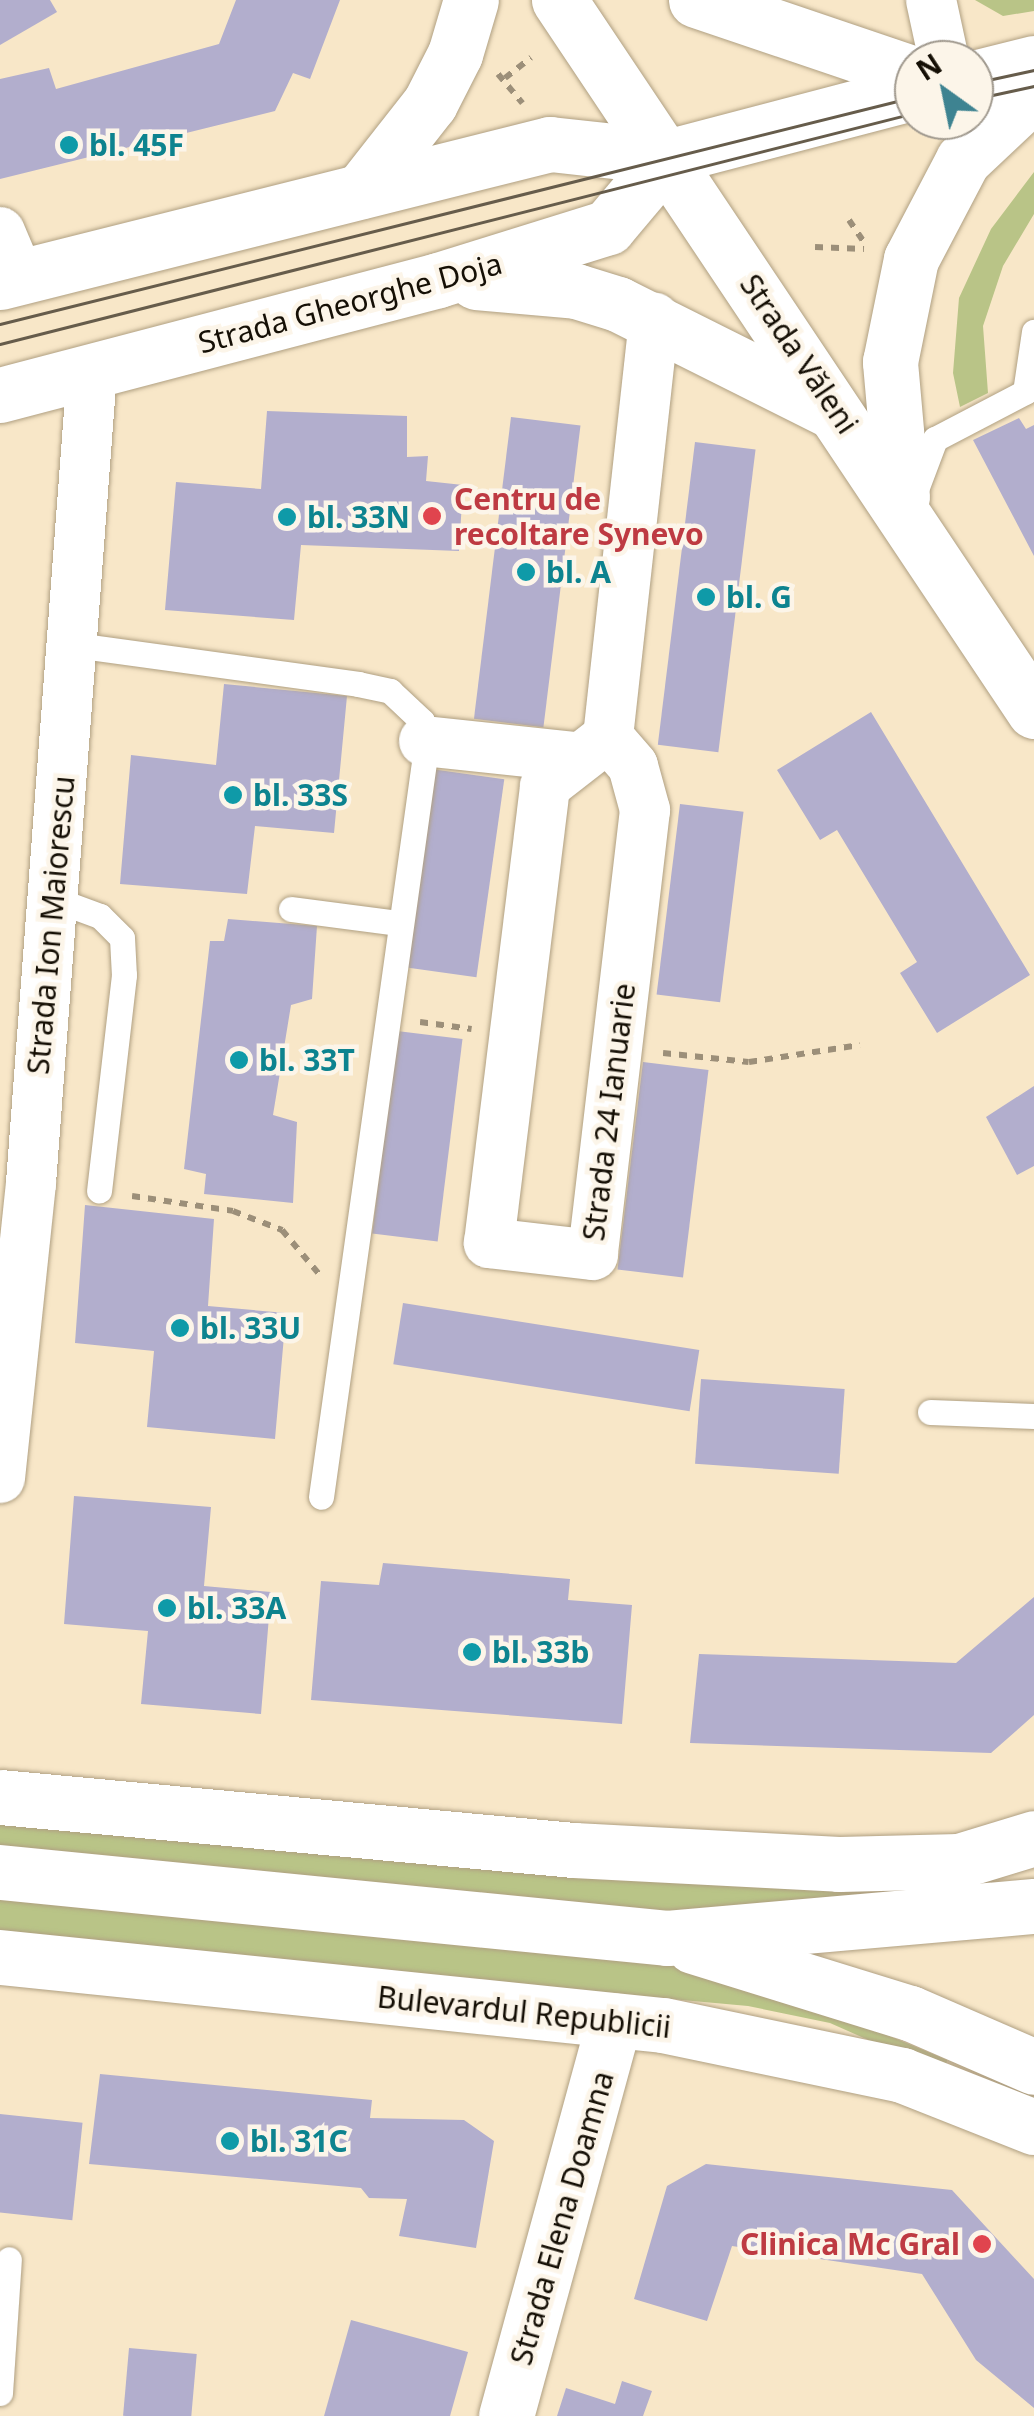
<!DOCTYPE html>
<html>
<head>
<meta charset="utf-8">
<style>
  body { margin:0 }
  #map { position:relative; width:1034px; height:2416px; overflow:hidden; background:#f8e7c8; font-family:"Noto Sans",sans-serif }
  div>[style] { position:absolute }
  .green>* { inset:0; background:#b9c487 }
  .building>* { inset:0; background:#b2aecd; transform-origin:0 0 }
  .path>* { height:6px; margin-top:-3px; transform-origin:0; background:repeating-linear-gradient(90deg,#9c8f79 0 8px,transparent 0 16px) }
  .roads { filter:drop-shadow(0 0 2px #b0a082) drop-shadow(0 0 2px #b0a082) }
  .lane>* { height:25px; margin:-12.5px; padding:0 12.5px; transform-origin:12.5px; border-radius:12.5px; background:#fff }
  .street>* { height:50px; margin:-25px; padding:0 25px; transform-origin:25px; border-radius:25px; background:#fff }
  .secondary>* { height:55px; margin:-27.5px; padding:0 27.5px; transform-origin:27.5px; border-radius:27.5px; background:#fff }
  .primary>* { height:55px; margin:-27.5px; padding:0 27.5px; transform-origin:27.5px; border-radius:27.5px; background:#fff }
  .tram>* { height:2.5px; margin:-1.25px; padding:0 1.25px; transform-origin:1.25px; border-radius:1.25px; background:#665c4b }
  .dots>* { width:28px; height:28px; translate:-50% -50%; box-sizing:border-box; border:5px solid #fcf5e9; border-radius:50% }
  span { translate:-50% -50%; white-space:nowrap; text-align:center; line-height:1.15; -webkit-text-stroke:9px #fcf5e9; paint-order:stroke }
  .culture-label { font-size:30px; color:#0d838f; font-weight:700 }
  .left { translate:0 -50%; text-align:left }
  .street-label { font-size:30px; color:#150f05 }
  .health-label { font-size:30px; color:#be3a42; font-weight:700 }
  .right { translate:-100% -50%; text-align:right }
  .north { position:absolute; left:894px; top:40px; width:100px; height:100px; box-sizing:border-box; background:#fcf5e9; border:2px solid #a0998e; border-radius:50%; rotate:327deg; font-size:28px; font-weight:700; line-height:40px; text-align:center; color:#150f05 }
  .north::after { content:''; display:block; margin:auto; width:35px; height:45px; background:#3e8391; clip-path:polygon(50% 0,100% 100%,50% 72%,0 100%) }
</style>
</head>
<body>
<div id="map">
  <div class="green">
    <div style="clip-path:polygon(975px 0,1034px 0,1034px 11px,1003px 16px)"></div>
    <div style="clip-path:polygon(1034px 172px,1034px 214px,1003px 266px,983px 326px,988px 393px,960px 407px,953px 373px,959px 298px,991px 229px)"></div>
    <div style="clip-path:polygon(0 1818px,833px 1888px,901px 1890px,650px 1918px,0 1855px)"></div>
    <div style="clip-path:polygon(0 1898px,644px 1956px,796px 1997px,947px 2060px,945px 2074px,830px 2023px,748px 2006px,0 1938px)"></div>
  </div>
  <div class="building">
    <div style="clip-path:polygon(0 0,50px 0,57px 12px,0 45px)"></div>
    <div style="clip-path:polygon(236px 0,340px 0,310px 79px,293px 73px,275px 111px,0 179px,0 79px,49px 68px,56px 89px,219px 44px)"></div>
    <div style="clip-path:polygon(267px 411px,407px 416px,407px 457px,428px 456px,426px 481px,463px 485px,459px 551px,301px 545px,294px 620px,165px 610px,176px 482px,261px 489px)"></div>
    <div style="left:511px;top:417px;width:70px;height:304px;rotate:7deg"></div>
    <div style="clip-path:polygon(1019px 418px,1026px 429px,1034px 425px,1034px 556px,973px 440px)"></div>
    <div style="left:695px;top:442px;width:61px;height:305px;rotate:7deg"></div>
    <div style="clip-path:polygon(224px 684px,347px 696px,334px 833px,255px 826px,247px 894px,120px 884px,131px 755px,216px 765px)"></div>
    <div style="clip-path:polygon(871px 712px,1030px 975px,937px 1033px,900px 973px,917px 962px,837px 830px,820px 840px,777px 770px)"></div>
    <div style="left:431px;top:769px;width:74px;height:200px;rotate:8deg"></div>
    <div style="left:680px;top:804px;width:64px;height:192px;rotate:7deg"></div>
    <div style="clip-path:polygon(228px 919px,317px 926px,312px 999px,291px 1005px,273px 1115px,297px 1122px,293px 1203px,204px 1194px,206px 1174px,184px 1169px,210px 941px,224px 941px)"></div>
    <div style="left:397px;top:1031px;width:66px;height:204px;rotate:7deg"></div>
    <div style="left:643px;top:1062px;width:66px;height:209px;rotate:7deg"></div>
    <div style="clip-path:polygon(1034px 1086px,1034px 1166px,1017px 1175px,986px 1117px)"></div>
    <div style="clip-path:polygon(85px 1205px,214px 1219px,208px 1306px,286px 1313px,275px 1439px,147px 1427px,154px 1351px,75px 1343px)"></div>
    <div style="left:403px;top:1303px;width:300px;height:62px;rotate:9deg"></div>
    <div style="left:701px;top:1379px;width:144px;height:85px;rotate:4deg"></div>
    <div style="clip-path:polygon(74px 1496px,211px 1507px,204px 1586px,271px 1592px,261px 1714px,141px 1704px,148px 1631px,64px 1624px)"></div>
    <div style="clip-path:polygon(383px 1563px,570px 1579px,568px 1600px,632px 1605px,622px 1724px,311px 1700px,321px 1581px,379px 1585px)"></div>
    <div style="clip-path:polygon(1034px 1597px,1034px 1715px,991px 1753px,690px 1743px,699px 1654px,956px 1663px)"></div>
    <div style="clip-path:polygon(100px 2074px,372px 2100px,370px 2118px,464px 2120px,494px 2141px,476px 2248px,399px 2236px,407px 2199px,369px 2198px,361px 2188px,89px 2164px)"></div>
    <div style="left:0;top:2114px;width:83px;height:98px;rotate:6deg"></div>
    <div style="clip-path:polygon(706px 2164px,952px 2190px,1034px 2279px,1034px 2408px,976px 2360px,922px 2274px,732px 2246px,707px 2321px,634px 2299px,667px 2186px)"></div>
    <div style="clip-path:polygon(351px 2320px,468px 2352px,450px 2416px,324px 2416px)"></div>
    <div style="left:129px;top:2348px;width:68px;height:68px;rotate:5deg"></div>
    <div style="clip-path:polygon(622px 2381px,652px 2391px,643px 2416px,557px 2416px,566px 2388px,615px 2404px)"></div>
  </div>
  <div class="path">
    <div style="left:498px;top:74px;width:38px;rotate:50deg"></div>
    <div style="left:505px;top:78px;width:33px;rotate:-38deg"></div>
    <div style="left:849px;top:220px;width:29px;rotate:56deg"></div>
    <div style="left:815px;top:247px;width:49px;rotate:2.3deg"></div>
    <div style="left:420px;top:1022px;width:52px;rotate:7.7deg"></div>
    <div style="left:663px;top:1053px;width:86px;rotate:6deg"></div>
    <div style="left:749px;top:1062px;width:112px;rotate:-8.7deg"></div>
    <div style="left:132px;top:1196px;width:102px;rotate:8.4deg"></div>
    <div style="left:233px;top:1211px;width:53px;rotate:21.2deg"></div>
    <div style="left:282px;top:1230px;width:57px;rotate:49.9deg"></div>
  </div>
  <div class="roads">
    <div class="lane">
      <div style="left:915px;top:492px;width:57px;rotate:-69.3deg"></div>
      <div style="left:935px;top:439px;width:102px;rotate:-27.6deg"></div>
      <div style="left:1025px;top:392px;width:61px;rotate:-81.5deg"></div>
      <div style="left:75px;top:645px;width:286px;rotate:7.8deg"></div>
      <div style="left:358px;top:684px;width:33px;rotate:12deg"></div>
      <div style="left:390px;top:691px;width:44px;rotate:43.2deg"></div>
      <div style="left:422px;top:721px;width:34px;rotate:85deg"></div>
      <div style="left:425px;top:755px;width:749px;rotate:97.98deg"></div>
      <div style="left:51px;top:898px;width:52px;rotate:20.2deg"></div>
      <div style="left:100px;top:916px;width:31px;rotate:45deg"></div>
      <div style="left:122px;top:938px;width:37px;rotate:87deg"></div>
      <div style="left:124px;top:975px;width:217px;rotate:96.6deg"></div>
      <div style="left:291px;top:909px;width:108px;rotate:7.5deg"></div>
      <div style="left:930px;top:1412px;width:104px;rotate:2.2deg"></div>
      <div style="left:0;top:2393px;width:134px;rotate:-86.2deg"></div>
    </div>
    <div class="street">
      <div style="left:931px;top:0;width:61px;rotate:77.8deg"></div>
      <div style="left:0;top:232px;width:49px;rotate:67.1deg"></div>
      <div style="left:608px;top:737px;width:38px;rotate:49deg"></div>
      <div style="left:633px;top:766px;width:46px;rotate:74.7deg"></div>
      <div style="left:645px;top:810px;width:448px;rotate:96.7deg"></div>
      <div style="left:593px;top:1255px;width:105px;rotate:-173.4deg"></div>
      <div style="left:489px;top:1243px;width:460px;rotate:-83deg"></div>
      <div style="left:545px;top:786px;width:80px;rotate:-37.9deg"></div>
      <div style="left:608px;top:737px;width:422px;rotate:-83.7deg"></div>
      <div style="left:424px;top:741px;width:151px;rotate:6.1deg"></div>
      <div style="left:0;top:1478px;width:297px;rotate:-84deg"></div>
      <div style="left:31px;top:1183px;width:814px;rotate:-85.7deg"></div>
    </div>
    <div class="secondary">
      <div style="left:559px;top:0;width:855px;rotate:56.25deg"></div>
      <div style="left:696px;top:0;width:230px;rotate:18.7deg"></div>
      <div style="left:974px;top:78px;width:62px;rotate:-14deg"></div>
      <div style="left:361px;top:191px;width:112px;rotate:-51.9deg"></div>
      <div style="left:430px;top:103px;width:55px;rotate:-63deg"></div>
      <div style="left:455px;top:54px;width:56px;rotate:-73.5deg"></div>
      <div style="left:0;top:282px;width:567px;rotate:-14.09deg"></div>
      <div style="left:550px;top:144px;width:118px;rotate:6.3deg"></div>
      <div style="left:667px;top:157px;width:255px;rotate:-14.7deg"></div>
      <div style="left:476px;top:282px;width:100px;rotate:5.1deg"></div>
      <div style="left:576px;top:291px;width:44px;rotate:17.2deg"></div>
      <div style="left:618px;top:304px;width:239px;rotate:26.6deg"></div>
      <div style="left:0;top:395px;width:453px;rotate:-14.7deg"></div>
      <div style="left:438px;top:280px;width:178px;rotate:-17.3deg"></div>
      <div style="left:608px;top:227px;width:92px;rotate:-49.9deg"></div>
      <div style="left:902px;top:497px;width:136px;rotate:-95.1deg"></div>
      <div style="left:890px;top:362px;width:105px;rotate:-78.5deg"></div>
      <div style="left:911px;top:259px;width:112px;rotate:-62.3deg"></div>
      <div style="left:963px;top:160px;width:98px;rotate:-43.3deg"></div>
      <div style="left:506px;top:2416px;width:410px;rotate:-74.7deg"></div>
    </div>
    <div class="primary">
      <div style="left:0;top:1797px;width:576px;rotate:5.28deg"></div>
      <div style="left:574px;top:1850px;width:265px;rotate:3deg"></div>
      <div style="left:839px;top:1864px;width:120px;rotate:-1.4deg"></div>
      <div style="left:959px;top:1861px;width:78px;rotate:-17deg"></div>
      <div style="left:0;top:1872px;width:670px;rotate:5.65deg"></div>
      <div style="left:667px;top:1938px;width:368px;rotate:-5deg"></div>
      <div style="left:693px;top:1946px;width:227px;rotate:17.2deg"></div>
      <div style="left:910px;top:2013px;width:135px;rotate:23.5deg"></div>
      <div style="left:0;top:1957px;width:666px;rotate:5.86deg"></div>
      <div style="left:663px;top:2025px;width:244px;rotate:11.8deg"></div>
      <div style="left:902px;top:2075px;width:142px;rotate:21.5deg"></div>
    </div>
  </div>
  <div class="tram">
    <div style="left:974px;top:83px;width:61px;rotate:-12.2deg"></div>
    <div style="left:974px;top:99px;width:61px;rotate:-12.2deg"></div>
    <div style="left:0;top:324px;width:942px;rotate:-13.95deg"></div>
    <div style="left:0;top:344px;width:943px;rotate:-14.18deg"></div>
  </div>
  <div class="dots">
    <div style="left:69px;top:145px;background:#0f9aa8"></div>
    <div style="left:432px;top:516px;background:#e0444e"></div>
    <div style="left:287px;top:517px;background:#0f9aa8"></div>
    <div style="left:526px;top:572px;background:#0f9aa8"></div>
    <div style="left:706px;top:597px;background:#0f9aa8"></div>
    <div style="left:233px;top:795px;background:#0f9aa8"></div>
    <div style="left:239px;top:1060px;background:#0f9aa8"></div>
    <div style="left:180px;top:1328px;background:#0f9aa8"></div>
    <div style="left:167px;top:1608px;background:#0f9aa8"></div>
    <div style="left:472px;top:1652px;background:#0f9aa8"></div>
    <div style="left:230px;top:2141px;background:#0f9aa8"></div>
    <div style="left:982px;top:2244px;background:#e0444e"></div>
  </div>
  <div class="culture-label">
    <span class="left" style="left:89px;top:145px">bl. 45F</span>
    <span class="left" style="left:307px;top:517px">bl. 33N</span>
    <span class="left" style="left:546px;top:572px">bl. A</span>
    <span class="left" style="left:726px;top:597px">bl. G</span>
    <span class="left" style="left:253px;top:795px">bl. 33S</span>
    <span class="left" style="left:259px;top:1060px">bl. 33T</span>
    <span class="left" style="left:200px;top:1328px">bl. 33U</span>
    <span class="left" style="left:187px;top:1608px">bl. 33A</span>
    <span class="left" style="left:492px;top:1652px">bl. 33b</span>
    <span class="left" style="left:250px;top:2141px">bl. 31C</span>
  </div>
  <div class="street-label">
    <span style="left:350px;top:303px;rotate:-15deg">Strada Gheorghe Doja</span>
    <span style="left:799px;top:354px;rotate:56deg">Strada Văleni</span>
    <span style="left:51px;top:925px;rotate:-85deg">Strada Ion Maiorescu</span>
    <span style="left:609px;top:1112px;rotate:-83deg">Strada 24 Ianuarie</span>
    <span style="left:524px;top:2012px;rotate:6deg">Bulevardul Republicii</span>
    <span style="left:562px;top:2218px;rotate:-74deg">Strada Elena Doamna</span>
  </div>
  <div class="health-label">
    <span class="left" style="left:454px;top:516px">Centru de<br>recoltare Synevo</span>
    <span class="right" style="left:960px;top:2244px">Clinica Mc Gral</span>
  </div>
  <div class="north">N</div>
</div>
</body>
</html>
